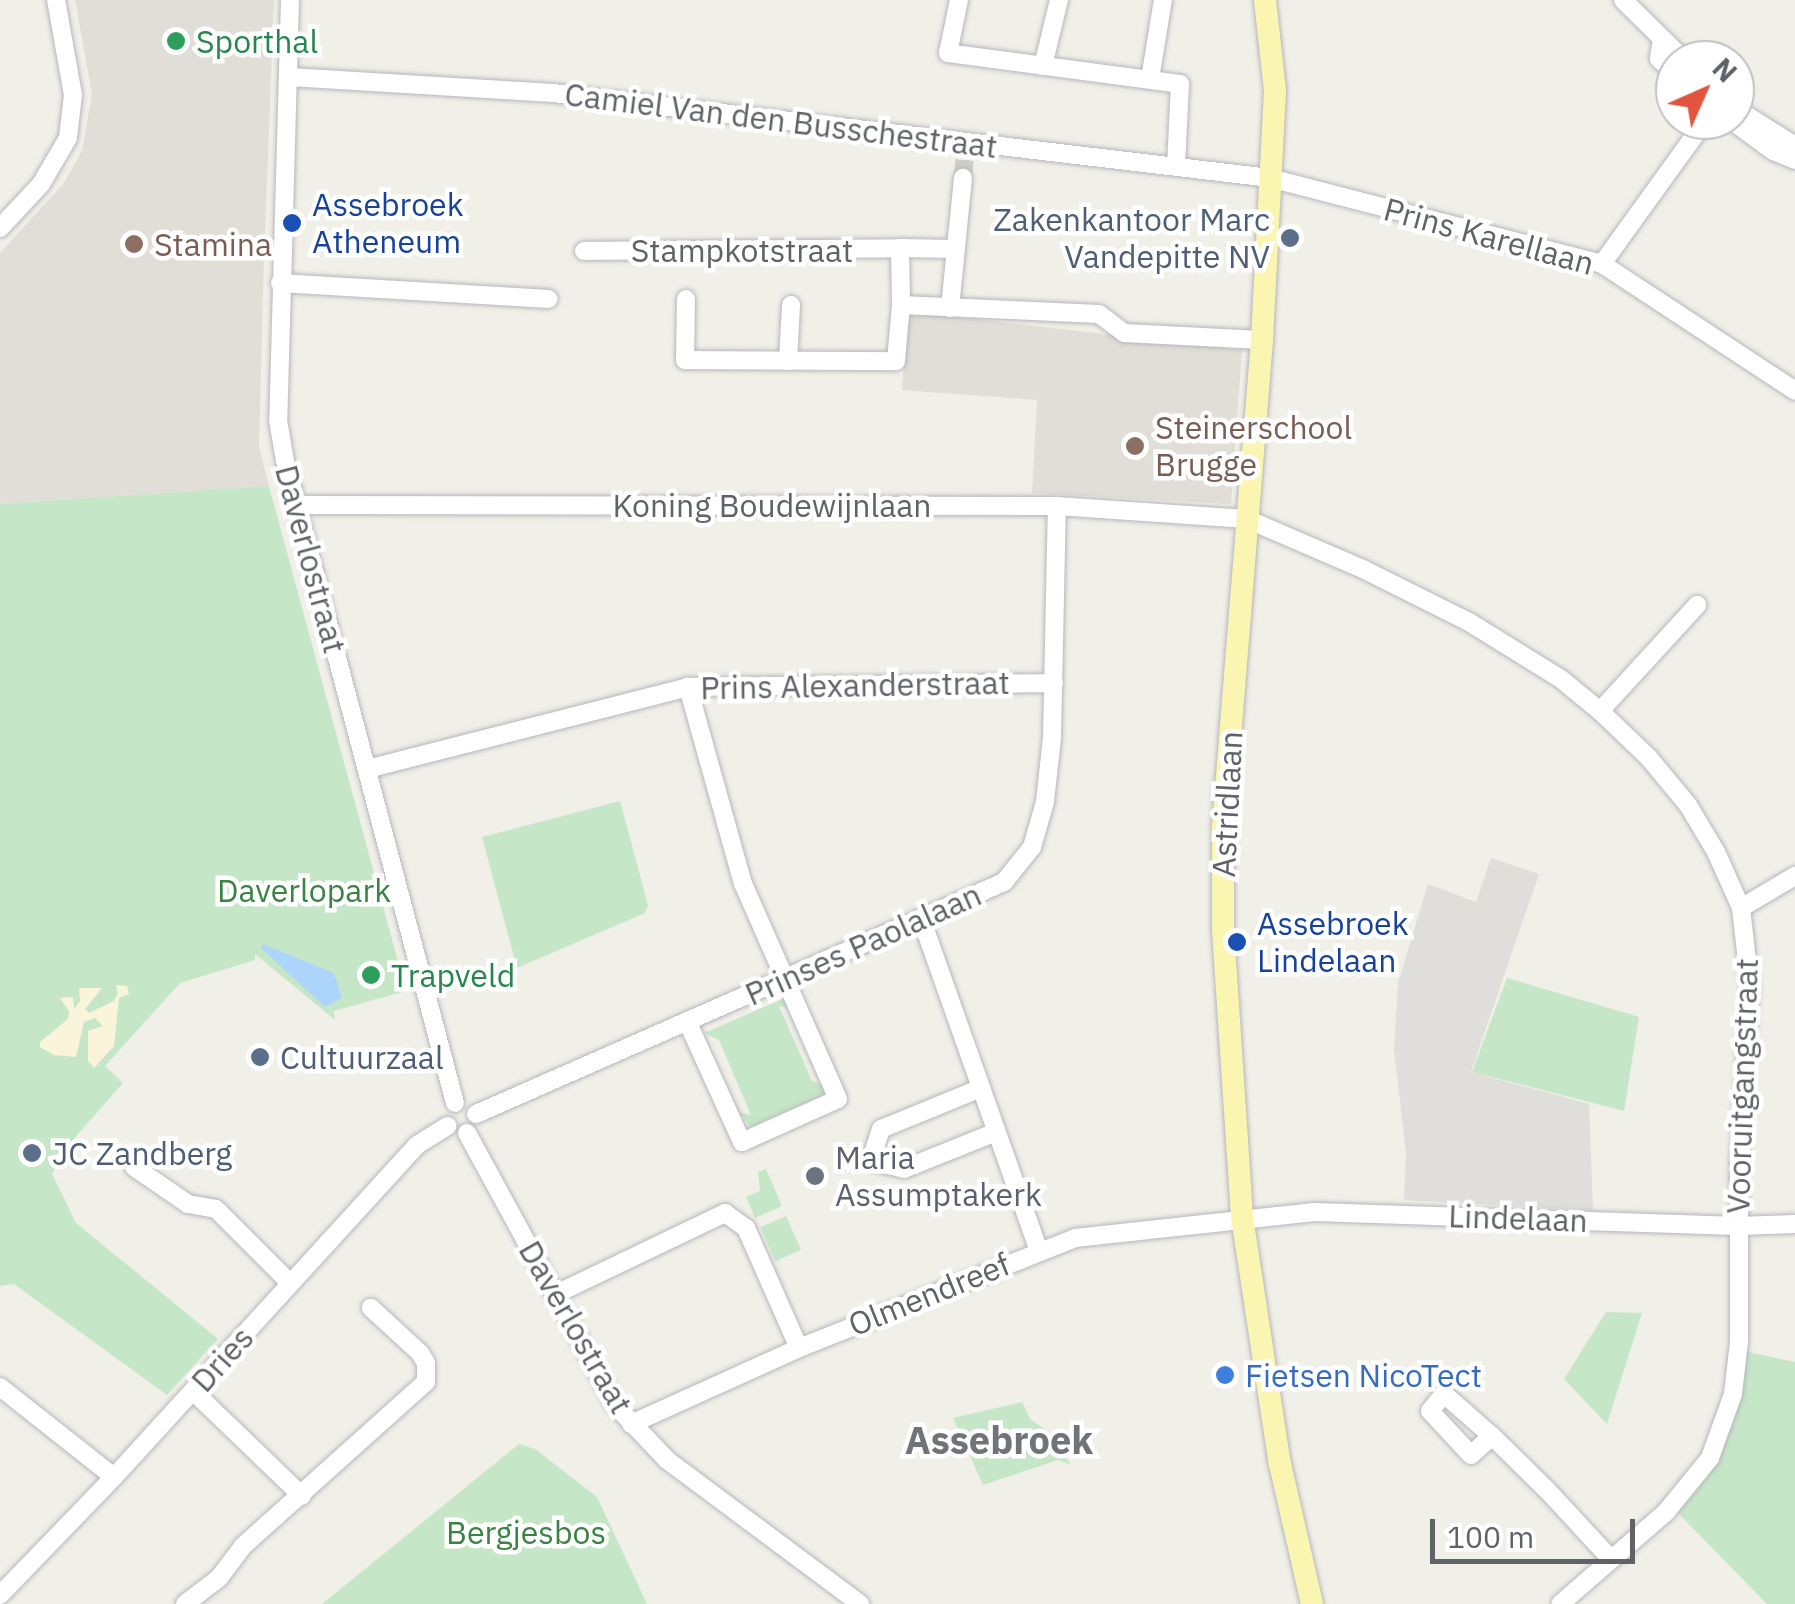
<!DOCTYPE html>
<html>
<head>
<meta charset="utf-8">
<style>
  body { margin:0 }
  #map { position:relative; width:1795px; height:1604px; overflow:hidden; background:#f0efe8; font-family:"IBM Plex Sans",sans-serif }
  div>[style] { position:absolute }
  .industrial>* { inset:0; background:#dfdeda }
  .education>* { inset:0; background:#e0ded6 }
  .green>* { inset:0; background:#c6e6c8; transform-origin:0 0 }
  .sand>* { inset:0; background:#f9f4da }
  .water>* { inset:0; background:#add4fb }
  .minor-tunnel>* { height:18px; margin-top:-9px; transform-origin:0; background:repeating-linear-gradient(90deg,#ccccc8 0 18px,transparent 0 27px) }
  .roads { filter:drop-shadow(0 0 2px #b5b7bb) drop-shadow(0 0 2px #b5b7bb) }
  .minor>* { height:18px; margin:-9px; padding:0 9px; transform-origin:9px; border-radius:9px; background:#fff }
  .major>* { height:22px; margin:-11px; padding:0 11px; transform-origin:11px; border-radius:11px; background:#fbf5b2 }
  .dots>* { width:28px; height:28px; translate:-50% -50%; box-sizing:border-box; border:5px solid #fff; border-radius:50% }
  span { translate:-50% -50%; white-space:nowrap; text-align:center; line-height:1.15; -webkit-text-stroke:9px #fff; paint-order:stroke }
  .leisure-label { font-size:32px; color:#27864d }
  .left { translate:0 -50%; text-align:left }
  .street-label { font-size:32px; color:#5f6267 }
  .transit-label { font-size:32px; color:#164399 }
  .service-label { font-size:32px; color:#4e5e75 }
  .right { translate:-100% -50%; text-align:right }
  .education-label { font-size:32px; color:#785e54 }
  .park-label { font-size:32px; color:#398442 }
  .worship-label { font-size:32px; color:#5b616d }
  .shop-label { font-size:32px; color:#366cbe }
  .quarter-label { font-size:38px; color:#707479; font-weight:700 }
  .north { position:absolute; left:1655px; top:40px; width:100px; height:100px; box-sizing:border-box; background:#fff; border:2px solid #bfc0c2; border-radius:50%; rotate:45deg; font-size:28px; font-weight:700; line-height:40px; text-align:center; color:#5f6267 }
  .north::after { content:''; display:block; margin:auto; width:35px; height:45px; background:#e2543c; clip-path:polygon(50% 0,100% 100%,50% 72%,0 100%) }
  .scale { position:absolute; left:1430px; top:1519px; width:205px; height:45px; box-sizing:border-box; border:5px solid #5f6267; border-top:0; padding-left:12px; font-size:30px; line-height:35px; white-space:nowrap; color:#5f6267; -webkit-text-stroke:8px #fff; paint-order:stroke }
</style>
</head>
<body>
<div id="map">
  <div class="industrial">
    <div style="clip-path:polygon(1491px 858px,1539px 874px,1471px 1072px,1589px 1104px,1593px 1210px,1404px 1200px,1406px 1152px,1394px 1051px,1398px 983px,1428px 884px,1476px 902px)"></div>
  </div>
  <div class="education">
    <div style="clip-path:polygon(75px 0,274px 0,265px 233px,261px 235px,260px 255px,264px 257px,259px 447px,269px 486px,0 504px,0 253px,64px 183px,82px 151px,92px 94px)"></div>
    <div style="clip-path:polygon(907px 311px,1242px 350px,1231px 504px,1032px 493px,1037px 400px,902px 390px)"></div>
  </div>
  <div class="green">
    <div style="clip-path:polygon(269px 486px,406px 991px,334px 1011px,335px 1020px,255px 954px,255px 960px,180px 983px,105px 1066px,123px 1083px,77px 1135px,52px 1174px,76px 1223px,218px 1339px,167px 1395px,14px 1284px,0 1286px,0 504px)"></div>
    <div style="clip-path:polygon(620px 801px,648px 905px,645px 913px,517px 968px,482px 837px)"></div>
    <div style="clip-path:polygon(1507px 978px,1639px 1017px,1624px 1111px,1472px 1072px)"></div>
    <div style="clip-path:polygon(785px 998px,791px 1008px,779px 1006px,812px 1081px,825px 1086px,825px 1094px,751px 1127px,739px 1112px,751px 1115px,719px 1040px,704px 1033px)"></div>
    <div style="clip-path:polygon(766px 1169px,782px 1206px,755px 1218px,746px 1197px,760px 1191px,758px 1172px)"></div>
    <div style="left:786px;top:1216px;width:37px;height:28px;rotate:66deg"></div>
    <div style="clip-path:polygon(1606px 1312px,1642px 1313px,1607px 1424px,1564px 1379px)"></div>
    <div style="clip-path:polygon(1743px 1351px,1795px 1362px,1795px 1604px,1767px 1604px,1678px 1513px,1701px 1484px,1729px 1432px,1738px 1405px)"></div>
    <div style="clip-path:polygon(1022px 1402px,1031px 1420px,1051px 1433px,1071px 1465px,1058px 1460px,983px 1485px,953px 1418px)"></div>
    <div style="clip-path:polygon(519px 1444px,535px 1449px,597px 1497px,647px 1604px,322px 1604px)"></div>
  </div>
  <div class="sand">
    <div style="clip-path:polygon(116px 985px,127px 986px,129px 994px,119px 998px,114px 1046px,94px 1068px,88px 1061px,88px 1031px,103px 1026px,95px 1018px,84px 1022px,76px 1057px,54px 1055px,40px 1047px,40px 1042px,68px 1019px,69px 1011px,60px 998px,73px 997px,74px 1009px,80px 1001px,79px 988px,102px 988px,85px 1009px,89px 1013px,114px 1001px,118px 993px)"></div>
  </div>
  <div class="water">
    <div style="clip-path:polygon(263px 944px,334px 973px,342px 998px,325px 1007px,261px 948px)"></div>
  </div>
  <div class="minor-tunnel">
    <div style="left:963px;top:178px;width:24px;rotate:-85deg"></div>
  </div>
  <div class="roads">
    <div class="minor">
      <div style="left:290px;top:0;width:420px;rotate:91.6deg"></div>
      <div style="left:278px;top:420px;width:42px;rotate:80.3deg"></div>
      <div style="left:285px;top:461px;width:664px;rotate:75.17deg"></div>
      <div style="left:959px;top:0;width:54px;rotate:101.7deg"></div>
      <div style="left:948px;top:53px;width:234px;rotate:7.6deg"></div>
      <div style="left:1180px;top:84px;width:82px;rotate:92.8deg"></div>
      <div style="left:1623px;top:0;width:86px;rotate:44.5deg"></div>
      <div style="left:1662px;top:39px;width:20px;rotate:99deg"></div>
      <div style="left:1659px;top:59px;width:21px;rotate:41deg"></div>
      <div style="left:1043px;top:66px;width:68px;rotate:-76.4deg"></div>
      <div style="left:290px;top:77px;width:263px;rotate:3.5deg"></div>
      <div style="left:553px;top:93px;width:722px;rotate:6.76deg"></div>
      <div style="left:1270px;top:178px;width:343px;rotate:14.5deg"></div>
      <div style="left:1602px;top:264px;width:231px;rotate:33.3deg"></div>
      <div style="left:1150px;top:79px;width:80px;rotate:-80.7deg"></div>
      <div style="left:1735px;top:108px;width:71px;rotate:32.3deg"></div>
      <div style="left:1731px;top:120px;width:52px;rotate:36.4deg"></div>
      <div style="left:1773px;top:151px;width:24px;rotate:22deg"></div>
      <div style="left:0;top:228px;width:60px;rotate:-47deg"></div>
      <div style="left:41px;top:184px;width:53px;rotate:-59.6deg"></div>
      <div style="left:68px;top:138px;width:43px;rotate:-83.4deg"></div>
      <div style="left:73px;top:95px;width:97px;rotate:-100.1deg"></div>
      <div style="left:584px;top:251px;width:316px;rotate:-0.5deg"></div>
      <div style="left:1602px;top:264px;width:178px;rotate:-54.2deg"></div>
      <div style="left:280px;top:283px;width:269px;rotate:3.4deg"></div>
      <div style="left:686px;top:299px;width:61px;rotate:90.9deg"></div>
      <div style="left:685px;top:360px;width:211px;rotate:0.3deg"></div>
      <div style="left:896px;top:361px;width:56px;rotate:-84.9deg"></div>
      <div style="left:901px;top:305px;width:198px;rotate:2.6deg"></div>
      <div style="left:1099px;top:314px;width:31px;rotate:37deg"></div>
      <div style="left:1124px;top:333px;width:138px;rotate:2.9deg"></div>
      <div style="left:901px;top:305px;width:57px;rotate:-91deg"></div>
      <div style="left:900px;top:248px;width:56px;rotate:1deg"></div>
      <div style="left:950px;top:308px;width:131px;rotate:-84.3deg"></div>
      <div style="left:788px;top:361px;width:56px;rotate:-86.9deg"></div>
      <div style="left:297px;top:505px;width:760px;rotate:0.08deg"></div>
      <div style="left:1057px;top:506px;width:190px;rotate:3.9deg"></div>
      <div style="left:1247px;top:519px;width:126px;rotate:23.3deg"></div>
      <div style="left:1363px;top:569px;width:119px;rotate:26.6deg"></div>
      <div style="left:1469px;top:622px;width:108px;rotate:31.8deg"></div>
      <div style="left:1561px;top:679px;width:50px;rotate:39.4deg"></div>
      <div style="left:1600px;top:711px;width:68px;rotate:43.8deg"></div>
      <div style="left:1649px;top:758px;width:61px;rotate:50.3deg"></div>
      <div style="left:1688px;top:805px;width:55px;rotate:59.2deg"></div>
      <div style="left:1716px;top:852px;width:61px;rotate:65.9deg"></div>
      <div style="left:1741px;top:908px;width:80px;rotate:83.5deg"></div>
      <div style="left:1750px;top:987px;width:178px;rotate:93.5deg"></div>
      <div style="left:1739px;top:1165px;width:177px;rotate:90deg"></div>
      <div style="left:1739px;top:1342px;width:52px;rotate:96.6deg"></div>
      <div style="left:1733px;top:1394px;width:68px;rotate:109.8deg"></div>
      <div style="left:1710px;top:1458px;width:70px;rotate:129.2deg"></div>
      <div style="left:1666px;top:1512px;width:140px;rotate:139deg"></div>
      <div style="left:1600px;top:711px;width:144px;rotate:-47.5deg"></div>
      <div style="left:367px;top:769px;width:331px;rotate:-14.3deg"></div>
      <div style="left:688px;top:687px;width:366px;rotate:-0.6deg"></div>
      <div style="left:1741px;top:908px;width:63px;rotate:-30.7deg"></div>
      <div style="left:921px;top:918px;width:351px;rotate:70.5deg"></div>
      <div style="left:687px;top:1021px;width:133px;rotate:65.6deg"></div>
      <div style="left:742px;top:1142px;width:105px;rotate:-24.1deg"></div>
      <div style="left:838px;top:1099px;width:235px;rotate:-113.8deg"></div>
      <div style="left:743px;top:884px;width:205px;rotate:-105.6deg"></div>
      <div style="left:981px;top:1088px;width:108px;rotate:157.7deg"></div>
      <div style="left:881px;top:1129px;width:25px;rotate:108deg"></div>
      <div style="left:873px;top:1153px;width:12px;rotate:59deg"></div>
      <div style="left:879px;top:1163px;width:26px;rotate:13deg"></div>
      <div style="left:904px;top:1169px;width:99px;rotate:-21.9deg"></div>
      <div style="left:476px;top:1114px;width:577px;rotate:-23.72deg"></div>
      <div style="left:1004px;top:882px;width:45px;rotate:-51.3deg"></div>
      <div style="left:1032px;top:847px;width:47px;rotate:-73.9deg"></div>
      <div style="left:1045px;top:802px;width:64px;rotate:-83.8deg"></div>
      <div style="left:1052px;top:738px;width:232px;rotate:-88.8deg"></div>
      <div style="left:467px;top:1133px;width:311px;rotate:61.4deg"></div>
      <div style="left:616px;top:1406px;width:74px;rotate:46.6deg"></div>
      <div style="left:667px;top:1460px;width:241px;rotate:36.7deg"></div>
      <div style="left:134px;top:1167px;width:65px;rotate:34.4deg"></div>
      <div style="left:188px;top:1204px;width:28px;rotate:10deg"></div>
      <div style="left:216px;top:1209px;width:105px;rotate:45deg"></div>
      <div style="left:554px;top:1295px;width:190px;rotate:-25.6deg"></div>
      <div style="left:725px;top:1213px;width:26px;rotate:36deg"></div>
      <div style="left:746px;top:1228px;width:131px;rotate:66.2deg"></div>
      <div style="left:0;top:1387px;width:145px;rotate:38.3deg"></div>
      <div style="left:193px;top:1391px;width:151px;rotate:43.9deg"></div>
      <div style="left:631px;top:1424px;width:184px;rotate:-24.3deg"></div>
      <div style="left:799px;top:1348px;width:297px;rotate:-21.7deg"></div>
      <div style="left:1075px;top:1238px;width:241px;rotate:-6.2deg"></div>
      <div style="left:1315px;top:1212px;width:423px;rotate:1.9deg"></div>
      <div style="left:1738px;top:1226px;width:57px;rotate:-2deg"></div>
      <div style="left:1492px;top:1436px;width:28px;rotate:138deg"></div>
      <div style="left:1471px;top:1455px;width:60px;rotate:-133deg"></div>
      <div style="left:1430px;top:1411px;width:22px;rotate:-51deg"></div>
      <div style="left:1444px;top:1394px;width:64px;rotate:41.2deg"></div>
      <div style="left:1492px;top:1436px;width:77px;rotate:44.5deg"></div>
      <div style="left:1547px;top:1490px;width:94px;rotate:47.2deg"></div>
      <div style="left:0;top:1595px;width:164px;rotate:-46deg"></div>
      <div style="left:114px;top:1477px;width:449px;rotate:-47.6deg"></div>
      <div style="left:417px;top:1145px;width:36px;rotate:-32deg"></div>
      <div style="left:185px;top:1604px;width:43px;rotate:-37.4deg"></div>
      <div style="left:219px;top:1578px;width:40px;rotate:-53deg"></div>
      <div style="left:243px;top:1546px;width:246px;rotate:-41.9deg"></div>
      <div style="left:426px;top:1382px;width:19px;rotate:-90deg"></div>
      <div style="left:426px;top:1363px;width:12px;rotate:-121deg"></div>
      <div style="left:420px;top:1353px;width:67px;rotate:-137.4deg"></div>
    </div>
    <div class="major">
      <div style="left:1265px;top:0;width:92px;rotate:83.7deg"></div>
      <div style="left:1275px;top:91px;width:249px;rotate:93deg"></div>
      <div style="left:1262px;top:340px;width:489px;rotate:94.6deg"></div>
      <div style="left:1223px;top:827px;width:103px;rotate:90deg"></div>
      <div style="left:1223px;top:930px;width:288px;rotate:86.2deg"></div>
      <div style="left:1242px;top:1217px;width:250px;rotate:81.3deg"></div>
      <div style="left:1280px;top:1464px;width:144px;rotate:77.1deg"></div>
    </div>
  </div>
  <div class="dots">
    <div style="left:176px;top:41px;background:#2e9e5b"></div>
    <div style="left:292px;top:223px;background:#1a4fb4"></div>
    <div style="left:1290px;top:238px;background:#5c6f8a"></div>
    <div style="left:134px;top:244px;background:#8d6e63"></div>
    <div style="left:1135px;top:446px;background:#8d6e63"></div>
    <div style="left:1237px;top:942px;background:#1a4fb4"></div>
    <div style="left:371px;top:975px;background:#2e9e5b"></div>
    <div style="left:260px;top:1057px;background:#5c6f8a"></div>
    <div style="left:32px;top:1153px;background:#5c6f8a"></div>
    <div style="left:815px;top:1176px;background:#6b7280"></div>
    <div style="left:1225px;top:1375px;background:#3f7fe0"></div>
  </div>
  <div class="leisure-label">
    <span class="left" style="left:196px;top:41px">Sporthal</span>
    <span class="left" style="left:391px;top:975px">Trapveld</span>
  </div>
  <div class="street-label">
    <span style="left:781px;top:120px;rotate:7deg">Camiel Van den Busschestraat</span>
    <span style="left:1489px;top:236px;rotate:15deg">Prins Karellaan</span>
    <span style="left:742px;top:250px">Stampkotstraat</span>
    <span style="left:772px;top:505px">Koning Boudewijnlaan</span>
    <span style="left:311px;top:559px;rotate:75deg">Daverlostraat</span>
    <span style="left:855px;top:685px;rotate:-1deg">Prins Alexanderstraat</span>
    <span style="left:1227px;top:804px;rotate:-87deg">Astridlaan</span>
    <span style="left:863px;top:944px;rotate:-24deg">Prinses Paolalaan</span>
    <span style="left:1742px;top:1086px;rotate:-88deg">Vooruitgangstraat</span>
    <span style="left:1518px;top:1218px;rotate:2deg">Lindelaan</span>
    <span style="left:929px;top:1294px;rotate:-22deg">Olmendreef</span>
    <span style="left:576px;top:1327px;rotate:60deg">Daverlostraat</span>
    <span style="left:222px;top:1359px;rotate:-48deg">Dries</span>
  </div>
  <div class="transit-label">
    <span class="left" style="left:312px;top:223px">Assebroek<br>Atheneum</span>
    <span class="left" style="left:1257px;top:942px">Assebroek<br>Lindelaan</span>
  </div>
  <div class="service-label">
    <span class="right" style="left:1270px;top:238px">Zakenkantoor Marc<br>Vandepitte NV</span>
    <span class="left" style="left:280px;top:1057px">Cultuurzaal</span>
    <span class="left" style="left:52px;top:1153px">JC Zandberg</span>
  </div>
  <div class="education-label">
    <span class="left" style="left:154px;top:244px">Stamina</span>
    <span class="left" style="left:1155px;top:446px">Steinerschool<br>Brugge</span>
  </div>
  <div class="park-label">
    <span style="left:304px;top:890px">Daverlopark</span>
    <span style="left:526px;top:1532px">Bergjesbos</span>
  </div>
  <div class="worship-label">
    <span class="left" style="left:835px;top:1176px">Maria<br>Assumptakerk</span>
  </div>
  <div class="shop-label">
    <span class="left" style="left:1245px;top:1375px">Fietsen NicoTect</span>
  </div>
  <div class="quarter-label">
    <span style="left:999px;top:1440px">Assebroek</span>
  </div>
  <div class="north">N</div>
  <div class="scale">100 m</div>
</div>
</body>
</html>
